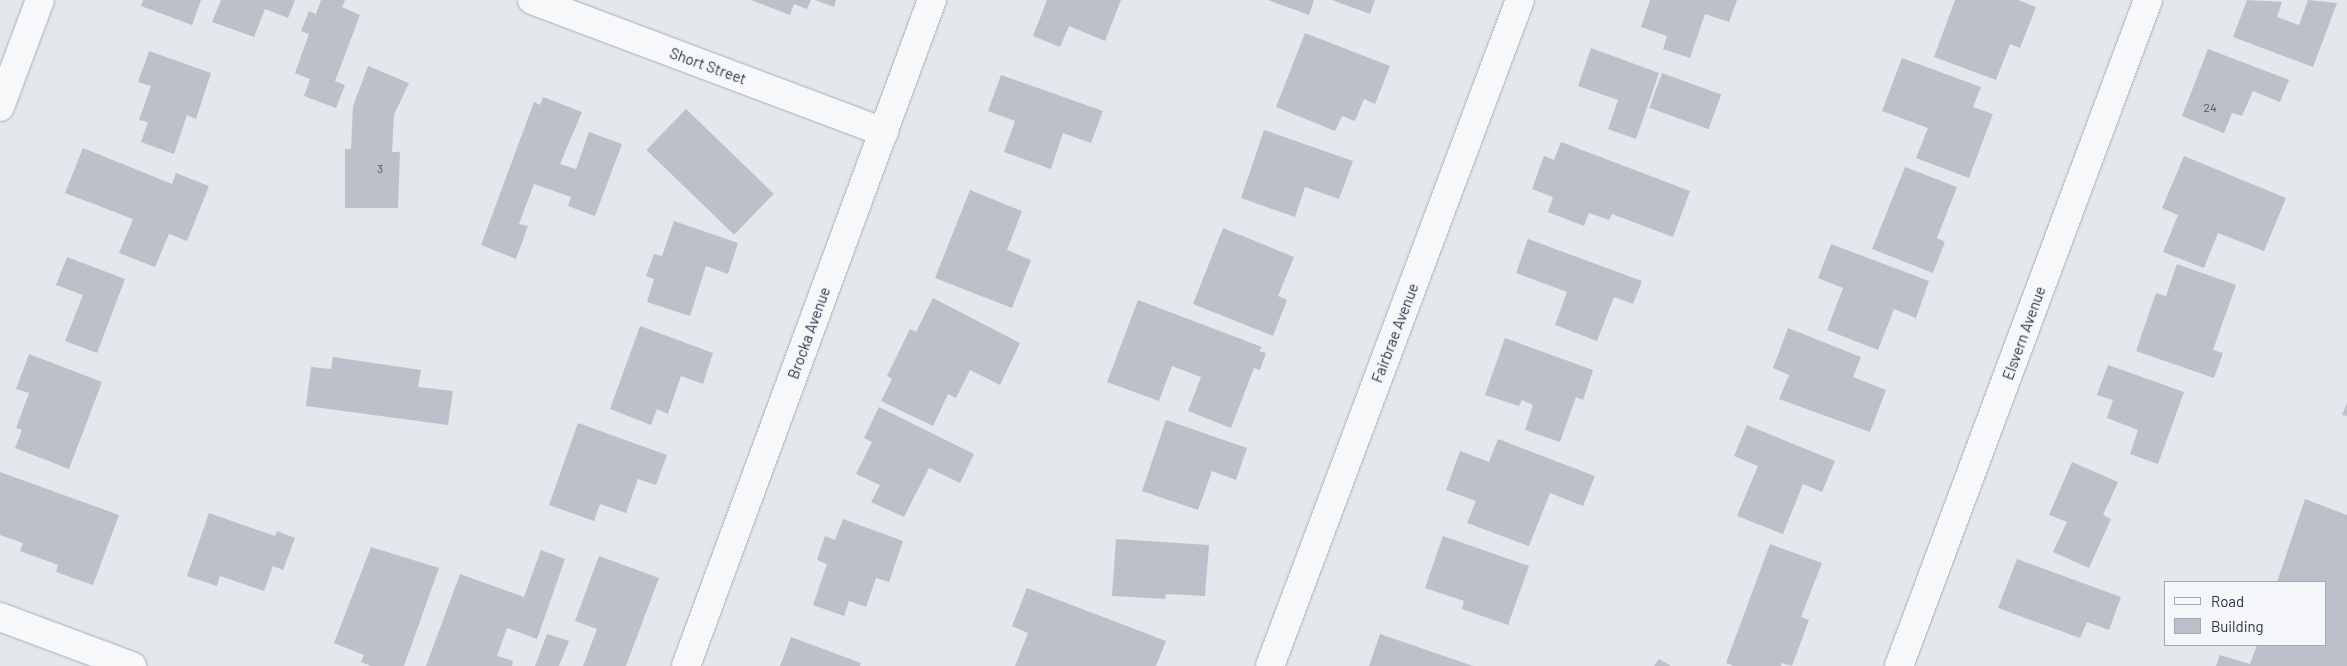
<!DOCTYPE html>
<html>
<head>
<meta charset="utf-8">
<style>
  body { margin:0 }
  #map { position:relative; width:2347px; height:666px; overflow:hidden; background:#e4e7ec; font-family:Barlow,sans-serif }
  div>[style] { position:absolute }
  .building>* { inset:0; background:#bbc0ca; transform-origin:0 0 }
  .roads { filter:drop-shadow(0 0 1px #a9aeb7) drop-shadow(0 0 1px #a9aeb7) }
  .minor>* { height:28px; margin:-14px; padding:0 14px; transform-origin:14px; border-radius:14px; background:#f7f8fa }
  span { translate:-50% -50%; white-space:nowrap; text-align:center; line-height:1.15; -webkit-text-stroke:4.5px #f4f6f9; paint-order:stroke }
  .number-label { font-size:12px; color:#4f5766 }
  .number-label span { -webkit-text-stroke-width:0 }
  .street-label { font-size:15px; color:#2b3445 }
  .legend { position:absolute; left:2164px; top:581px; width:162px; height:65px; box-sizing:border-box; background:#f4f6f9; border:1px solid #a4a8b1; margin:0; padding:6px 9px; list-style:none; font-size:15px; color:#2b3445 }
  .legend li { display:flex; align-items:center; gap:10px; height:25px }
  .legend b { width:25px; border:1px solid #a4a8b1 }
</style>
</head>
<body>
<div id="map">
  <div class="building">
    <div style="clip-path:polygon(143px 0,201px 0,192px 25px,141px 6px)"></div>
    <div style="clip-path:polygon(221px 0,295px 0,288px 18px,265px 9px,254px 37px,212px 22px)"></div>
    <div style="clip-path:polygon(321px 0,345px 0,342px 7px,360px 15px,335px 81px,345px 85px,336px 108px,304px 96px,310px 79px,295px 73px,309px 34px,301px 31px,309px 11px,316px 14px)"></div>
    <div style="clip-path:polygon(751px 0,811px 0,807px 9px,794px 4px,790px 15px)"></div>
    <div style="clip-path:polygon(815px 0,836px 0,834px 7px)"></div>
    <div style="clip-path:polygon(1047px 0,1121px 0,1105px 41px,1069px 26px,1060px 47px,1033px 36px)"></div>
    <div style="clip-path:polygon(1268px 0,1314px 0,1309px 15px)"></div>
    <div style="clip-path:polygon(1332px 0,1375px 0,1370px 14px)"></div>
    <div style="clip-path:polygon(1650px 0,1737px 0,1729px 22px,1705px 14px,1690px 58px,1663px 49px,1667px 36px,1641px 27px)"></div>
    <div style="clip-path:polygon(1955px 0,2018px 0,2036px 7px,2020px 48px,2010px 44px,1996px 80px,1934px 57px)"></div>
    <div style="clip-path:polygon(2247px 0,2282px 2px,2277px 17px,2299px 25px,2308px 0,2337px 3px,2313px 67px,2233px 37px)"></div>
    <div style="clip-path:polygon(1305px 33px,1390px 66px,1375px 104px,1364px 99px,1355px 121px,1342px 116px,1335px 131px,1276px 107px)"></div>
    <div style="clip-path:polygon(1591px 48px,1659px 73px,1636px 139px,1608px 129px,1618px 100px,1578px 86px)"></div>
    <div style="clip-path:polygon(2208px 49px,2289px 80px,2280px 102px,2253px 91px,2242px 116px,2232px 113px,2224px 133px,2182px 116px)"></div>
    <div style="clip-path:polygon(149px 51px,211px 73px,196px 119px,187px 115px,174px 154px,141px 142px,148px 122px,139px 120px,151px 86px,138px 82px)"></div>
    <div style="clip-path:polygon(1902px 58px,1981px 87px,1973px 107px,1993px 114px,1969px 178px,1916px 158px,1928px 128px,1882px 111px)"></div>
    <div style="clip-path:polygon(368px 66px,409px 83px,394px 115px,392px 152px,400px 152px,398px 208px,345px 208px,345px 149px,351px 149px,353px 106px)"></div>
    <div style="left:1662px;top:73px;width:63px;height:37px;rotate:20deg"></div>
    <div style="clip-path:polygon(1001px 75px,1103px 111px,1091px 143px,1063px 133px,1051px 169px,1004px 152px,1015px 121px,988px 111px)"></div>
    <div style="clip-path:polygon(543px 97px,582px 112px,560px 164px,576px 169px,589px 132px,622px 144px,595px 216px,568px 206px,571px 197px,534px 184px,519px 224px,528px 226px,516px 259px,481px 245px,534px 102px,540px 105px)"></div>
    <div style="left:686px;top:109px;width:122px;height:57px;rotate:44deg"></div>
    <div style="clip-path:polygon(1264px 130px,1353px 161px,1339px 199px,1305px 187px,1295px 217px,1241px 198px)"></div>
    <div style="clip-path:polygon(1561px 142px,1690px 191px,1673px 237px,1612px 214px,1609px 220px,1589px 213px,1584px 226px,1548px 212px,1553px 197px,1532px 189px,1544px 156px,1554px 160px)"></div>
    <div style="clip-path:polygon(83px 148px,172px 184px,176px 173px,209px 186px,187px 241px,169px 234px,155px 267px,119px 253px,133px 219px,65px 193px)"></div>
    <div style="clip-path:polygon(2184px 156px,2286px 198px,2264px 251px,2218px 233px,2204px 268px,2163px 252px,2178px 215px,2162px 208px)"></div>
    <div style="clip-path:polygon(1905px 167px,1957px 187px,1937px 238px,1945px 242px,1933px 273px,1872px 249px)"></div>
    <div style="clip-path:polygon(970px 190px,1022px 211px,1007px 250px,1031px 260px,1012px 308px,935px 278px)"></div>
    <div style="clip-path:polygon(674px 221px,738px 243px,728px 274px,706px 266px,690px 316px,647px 302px,654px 279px,646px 276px,654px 254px,662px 256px)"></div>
    <div style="clip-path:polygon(1223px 228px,1294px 257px,1278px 296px,1287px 300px,1273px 336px,1193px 304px)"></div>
    <div style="clip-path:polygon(1528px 239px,1642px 281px,1633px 304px,1614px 297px,1597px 341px,1555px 325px,1567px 292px,1516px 273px)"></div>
    <div style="clip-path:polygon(1831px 244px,1929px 281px,1916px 318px,1894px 309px,1878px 350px,1827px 330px,1843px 288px,1818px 278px)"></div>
    <div style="clip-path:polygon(67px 257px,125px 279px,97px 353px,65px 341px,83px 295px,56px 285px)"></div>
    <div style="clip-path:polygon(2177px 264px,2236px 285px,2213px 350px,2223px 353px,2214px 378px,2136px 351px,2156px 293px,2166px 296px)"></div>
    <div style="clip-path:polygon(933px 298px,1020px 343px,1000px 385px,970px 370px,956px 398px,948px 394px,933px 426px,881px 401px,892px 379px,887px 376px,910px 329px,916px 332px)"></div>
    <div style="clip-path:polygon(1138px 300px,1262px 347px,1259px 351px,1266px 353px,1260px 370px,1254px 368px,1231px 428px,1188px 411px,1201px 377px,1172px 366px,1159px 401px,1107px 382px)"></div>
    <div style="clip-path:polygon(640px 326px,713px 353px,703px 384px,681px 376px,668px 414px,657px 409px,651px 425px,610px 409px)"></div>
    <div style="clip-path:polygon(1788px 328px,1861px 357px,1853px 377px,1886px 390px,1870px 432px,1779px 399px,1789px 375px,1773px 368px)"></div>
    <div style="clip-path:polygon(1505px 338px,1593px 370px,1583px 400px,1576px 397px,1560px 442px,1525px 430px,1533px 405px,1522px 400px,1519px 406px,1485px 395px)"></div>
    <div style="clip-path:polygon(29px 354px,102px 382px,69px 469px,15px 448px,22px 430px,16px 428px,29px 393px,16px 389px)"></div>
    <div style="clip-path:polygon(333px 357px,421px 370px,418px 387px,453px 391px,448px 425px,306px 406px,311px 367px,331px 369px)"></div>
    <div style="clip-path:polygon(2108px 365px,2184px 392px,2158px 464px,2130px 454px,2138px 430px,2107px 418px,2113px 400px,2097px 395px)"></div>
    <div style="clip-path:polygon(2347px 403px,2347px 416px,2342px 415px)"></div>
    <div style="clip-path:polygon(879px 407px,974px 454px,960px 483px,929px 468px,904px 517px,871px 502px,880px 485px,856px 474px,872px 442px,864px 438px)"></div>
    <div style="clip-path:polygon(1166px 420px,1247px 448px,1236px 480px,1212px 471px,1198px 510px,1142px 491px)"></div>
    <div style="clip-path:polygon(578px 423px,667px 455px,656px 485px,638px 479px,626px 513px,600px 504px,594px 521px,549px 505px)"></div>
    <div style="clip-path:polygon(1747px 425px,1835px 461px,1822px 492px,1803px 484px,1783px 534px,1737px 516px,1758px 466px,1734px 456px)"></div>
    <div style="clip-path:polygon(1498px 439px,1595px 476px,1583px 506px,1550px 493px,1529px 546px,1467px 523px,1476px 501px,1446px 490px,1460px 451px,1489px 462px)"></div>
    <div style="clip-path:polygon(2072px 462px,2118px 482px,2103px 515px,2111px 519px,2089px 568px,2053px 552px,2067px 522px,2049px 515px)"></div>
    <div style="clip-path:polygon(0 472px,119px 515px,93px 585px,56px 572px,58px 565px,20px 551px,23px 543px,0 535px)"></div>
    <div style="clip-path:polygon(2305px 499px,2347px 515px,2347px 666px,2216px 666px,2220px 655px,2250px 664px,2257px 645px,2326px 645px,2326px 582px,2277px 582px)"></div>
    <div style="clip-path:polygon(209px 513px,275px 536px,277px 531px,295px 538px,283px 570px,273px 566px,264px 591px,220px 576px,217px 586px,187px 576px)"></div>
    <div style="clip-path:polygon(843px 519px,903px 541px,889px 582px,876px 578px,866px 607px,849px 601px,844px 616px,813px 605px,827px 564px,817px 560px,825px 536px,835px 540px)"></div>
    <div style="clip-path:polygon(1443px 536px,1529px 566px,1508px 625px,1462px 609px,1464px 601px,1425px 588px)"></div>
    <div style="clip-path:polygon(1116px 539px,1209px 545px,1205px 596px,1166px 594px,1165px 599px,1112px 596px)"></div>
    <div style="clip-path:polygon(1770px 544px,1822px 563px,1801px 617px,1809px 620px,1792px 666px,1782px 663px,1781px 666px,1734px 666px,1726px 663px)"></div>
    <div style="clip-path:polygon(371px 547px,439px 568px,404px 666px,371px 666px,361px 662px,364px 655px,334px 643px)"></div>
    <div style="clip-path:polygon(541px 550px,565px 559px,537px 639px,507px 628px,497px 656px,513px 661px,512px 666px,426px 666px,460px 574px,524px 597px)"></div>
    <div style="clip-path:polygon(599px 556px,659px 578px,626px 666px,583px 666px,597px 629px,575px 621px)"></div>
    <div style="clip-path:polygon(2017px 559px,2121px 597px,2109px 630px,2087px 622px,2080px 638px,1998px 608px)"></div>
    <div style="clip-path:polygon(1027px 588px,1166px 641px,1156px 666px,1015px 666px,1028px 633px,1012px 626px)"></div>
    <div style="clip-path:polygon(547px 634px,569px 641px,559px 666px,535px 666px)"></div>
    <div style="clip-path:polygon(1380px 634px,1473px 666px,1369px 666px)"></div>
    <div style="clip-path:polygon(791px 637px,861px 663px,860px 666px,780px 666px)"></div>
    <div style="clip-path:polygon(1659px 659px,1671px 666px,1654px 666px)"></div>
  </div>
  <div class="roads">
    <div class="minor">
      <div style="left:532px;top:0;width:376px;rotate:20.6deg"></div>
      <div style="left:0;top:107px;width:114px;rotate:-69.5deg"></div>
      <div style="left:0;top:617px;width:141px;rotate:20.4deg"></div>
      <div style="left:686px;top:666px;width:710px;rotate:-69.73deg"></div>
      <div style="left:1270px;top:666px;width:711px;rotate:-69.43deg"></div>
      <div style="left:1899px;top:666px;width:711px;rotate:-69.5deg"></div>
    </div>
  </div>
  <div class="number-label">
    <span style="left:2210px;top:108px">24</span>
    <span style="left:380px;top:169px">3</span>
  </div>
  <div class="street-label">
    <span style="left:708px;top:66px;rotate:20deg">Short Street</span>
    <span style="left:809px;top:333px;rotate:-70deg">Brocka Avenue</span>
    <span style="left:1395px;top:333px;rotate:-69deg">Fairbrae Avenue</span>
    <span style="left:2024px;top:333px;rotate:-70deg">Elsvern Avenue</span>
  </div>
  <ul class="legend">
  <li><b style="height:6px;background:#f7f8fa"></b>Road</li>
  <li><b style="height:14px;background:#bbc0ca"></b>Building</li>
  </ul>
</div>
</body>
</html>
